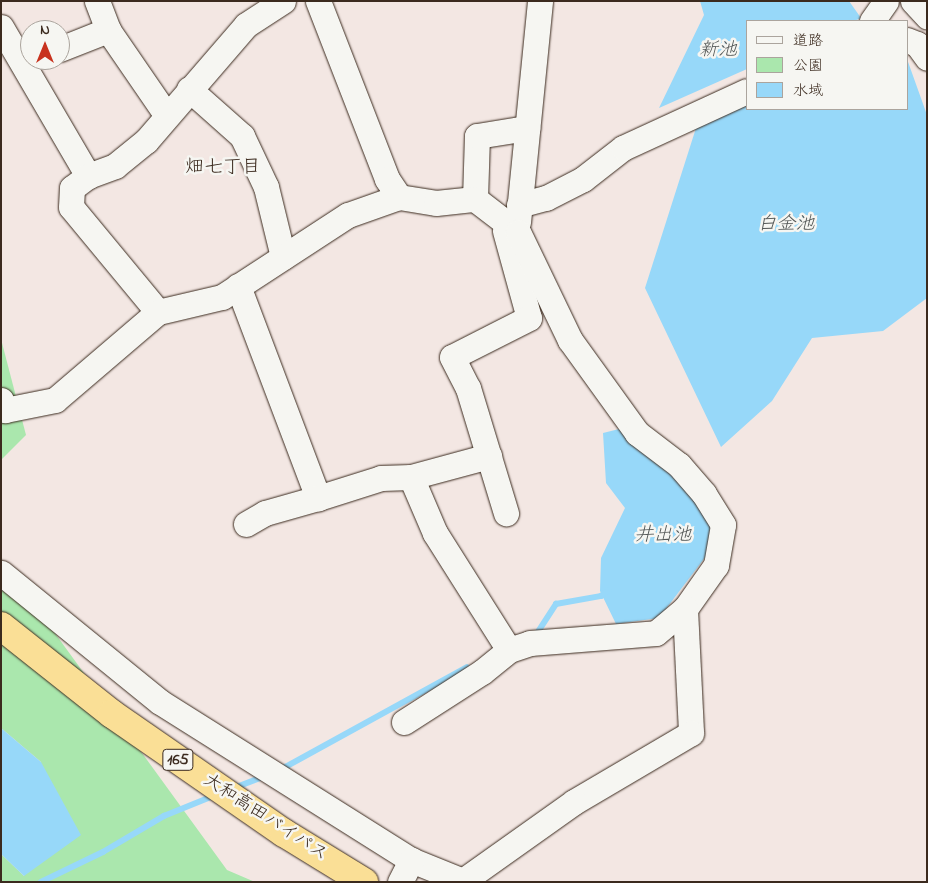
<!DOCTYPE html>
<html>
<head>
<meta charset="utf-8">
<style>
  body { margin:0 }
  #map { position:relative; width:928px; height:883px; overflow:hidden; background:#f3e7e3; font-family:"Indie Flower","Klee One",sans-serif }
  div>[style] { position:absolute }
  .green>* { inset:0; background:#aae7ad }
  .water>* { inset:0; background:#97d8f9 }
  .stream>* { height:5.5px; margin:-2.75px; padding:0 2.75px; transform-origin:2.75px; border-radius:2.75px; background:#97d8f9 }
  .roads { filter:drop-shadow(0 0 1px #3b2a1e) drop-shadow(0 0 1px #3b2a1e) }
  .minor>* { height:25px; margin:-12.5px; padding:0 12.5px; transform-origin:12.5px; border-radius:12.5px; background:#f6f6f2 }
  .highway>* { height:28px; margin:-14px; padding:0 14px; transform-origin:14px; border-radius:14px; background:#fadf96 }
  span { translate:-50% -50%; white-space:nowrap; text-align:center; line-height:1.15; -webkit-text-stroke:5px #f6f6f2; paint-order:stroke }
  .shield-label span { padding:1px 4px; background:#f6f6f2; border:1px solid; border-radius:4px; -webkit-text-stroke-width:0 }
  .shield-label { font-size:16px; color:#3b2a1e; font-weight:700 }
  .street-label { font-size:18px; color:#3b2a1e }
  .water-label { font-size:19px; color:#525655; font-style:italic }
  .neighbourhood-label { font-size:19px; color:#3b2a1e }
  .frame { position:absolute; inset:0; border:2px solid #3b2a1e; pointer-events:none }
  .legend { position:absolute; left:746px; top:20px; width:162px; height:90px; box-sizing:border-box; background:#f6f6f2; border:1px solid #aba49d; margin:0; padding:6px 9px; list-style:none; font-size:15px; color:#3b2a1e }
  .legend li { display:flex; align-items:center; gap:10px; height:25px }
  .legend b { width:25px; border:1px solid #aba49d }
  .north { position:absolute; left:20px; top:20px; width:50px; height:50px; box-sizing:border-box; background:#f6f6f2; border:1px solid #aba49d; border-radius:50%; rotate:0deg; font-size:14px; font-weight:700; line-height:20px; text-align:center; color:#3b2a1e }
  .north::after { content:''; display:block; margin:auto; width:18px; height:22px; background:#c8321e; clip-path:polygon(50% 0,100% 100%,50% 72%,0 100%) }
</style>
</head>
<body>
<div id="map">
  <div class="green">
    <div style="clip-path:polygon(1px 339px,26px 435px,1px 460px)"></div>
    <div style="clip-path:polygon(1px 559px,227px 870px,255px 882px,1px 882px,1px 854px,24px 876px,41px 762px,1px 728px)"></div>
  </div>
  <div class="water">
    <div style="clip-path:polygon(700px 1px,849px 1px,861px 18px,854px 21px,747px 21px,747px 69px,659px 108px,704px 15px)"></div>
    <div style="clip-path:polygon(907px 59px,927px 115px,927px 298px,883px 331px,812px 338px,772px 401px,721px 447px,645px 288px,696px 128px,747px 105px,747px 109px,907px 109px)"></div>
    <div style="clip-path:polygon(619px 429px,658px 459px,691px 493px,715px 527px,713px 547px,659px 618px,616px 624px,600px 591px,601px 558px,625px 508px,606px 483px,603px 433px)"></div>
    <div style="clip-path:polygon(1px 728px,41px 762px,81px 835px,24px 876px,1px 854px)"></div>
  </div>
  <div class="stream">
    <div style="left:536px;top:635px;width:37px;rotate:-57deg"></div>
    <div style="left:556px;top:604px;width:46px;rotate:-10.1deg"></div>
    <div style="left:601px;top:596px;width:9px;rotate:-36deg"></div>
    <div style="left:280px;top:770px;width:213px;rotate:-28.8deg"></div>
    <div style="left:234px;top:788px;width:33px;rotate:-21deg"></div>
    <div style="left:41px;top:882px;width:69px;rotate:-25.8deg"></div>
    <div style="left:103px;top:852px;width:71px;rotate:-30.5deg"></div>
    <div style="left:164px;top:816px;width:56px;rotate:-22deg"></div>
  </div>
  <div class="roads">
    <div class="minor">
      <div style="left:97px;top:1px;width:31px;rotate:69deg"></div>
      <div style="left:108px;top:30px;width:104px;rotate:55.5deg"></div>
      <div style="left:318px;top:1px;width:191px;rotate:68.8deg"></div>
      <div style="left:387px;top:179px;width:22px;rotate:56deg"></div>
      <div style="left:913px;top:1px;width:21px;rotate:47deg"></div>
      <div style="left:872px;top:21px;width:24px;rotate:-55deg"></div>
      <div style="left:1px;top:27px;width:173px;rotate:59.7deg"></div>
      <div style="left:907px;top:40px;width:11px;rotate:22deg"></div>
      <div style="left:917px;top:44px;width:17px;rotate:54deg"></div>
      <div style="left:60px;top:49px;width:52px;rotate:-21.6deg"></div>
      <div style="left:189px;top:89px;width:71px;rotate:41.6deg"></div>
      <div style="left:242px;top:136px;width:56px;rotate:64.8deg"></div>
      <div style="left:266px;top:187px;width:72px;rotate:76.3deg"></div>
      <div style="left:475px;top:199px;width:63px;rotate:-88.2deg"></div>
      <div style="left:477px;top:136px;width:51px;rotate:-9.1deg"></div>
      <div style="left:519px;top:205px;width:28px;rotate:-15deg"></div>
      <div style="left:546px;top:198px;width:42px;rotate:-27.2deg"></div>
      <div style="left:583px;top:179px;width:51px;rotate:-37.8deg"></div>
      <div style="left:623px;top:148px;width:136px;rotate:-24.7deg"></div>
      <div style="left:518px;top:222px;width:222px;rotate:-84.3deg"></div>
      <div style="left:505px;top:231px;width:90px;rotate:74.6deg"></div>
      <div style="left:529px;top:318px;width:86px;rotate:153.1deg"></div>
      <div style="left:452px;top:357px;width:35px;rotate:63deg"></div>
      <div style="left:468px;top:388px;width:131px;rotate:73.1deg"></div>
      <div style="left:238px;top:286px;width:227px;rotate:69.3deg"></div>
      <div style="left:318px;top:498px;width:66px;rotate:-17.6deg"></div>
      <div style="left:381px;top:478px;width:30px;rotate:-2deg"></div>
      <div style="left:411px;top:477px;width:81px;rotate:-15.1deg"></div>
      <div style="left:158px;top:312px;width:136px;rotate:-129.6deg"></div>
      <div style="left:71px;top:207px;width:19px;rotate:-87deg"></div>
      <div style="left:72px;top:188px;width:20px;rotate:-37deg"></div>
      <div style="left:88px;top:176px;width:29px;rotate:-20deg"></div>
      <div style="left:115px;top:166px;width:40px;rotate:-39deg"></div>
      <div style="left:146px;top:141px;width:153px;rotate:-49.2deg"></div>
      <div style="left:246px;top:25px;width:44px;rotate:-33deg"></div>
      <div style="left:1px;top:400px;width:11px;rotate:68deg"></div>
      <div style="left:5px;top:410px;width:51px;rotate:-11.3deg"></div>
      <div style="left:55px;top:400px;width:135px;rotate:-40.5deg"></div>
      <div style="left:158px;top:312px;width:66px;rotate:-13.2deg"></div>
      <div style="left:222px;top:297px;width:150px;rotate:-33.1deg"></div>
      <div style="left:348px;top:215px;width:54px;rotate:-19.4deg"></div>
      <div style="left:399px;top:197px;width:37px;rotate:9deg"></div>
      <div style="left:436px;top:203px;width:39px;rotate:-6deg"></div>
      <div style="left:475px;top:199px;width:54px;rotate:37.5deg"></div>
      <div style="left:518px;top:232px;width:120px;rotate:64.3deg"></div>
      <div style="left:570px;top:340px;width:115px;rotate:54.2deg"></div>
      <div style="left:637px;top:433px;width:53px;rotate:37.3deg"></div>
      <div style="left:679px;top:465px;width:38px;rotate:49deg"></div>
      <div style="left:704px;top:494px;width:36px;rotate:58deg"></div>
      <div style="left:723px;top:525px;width:41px;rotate:99.9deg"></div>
      <div style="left:716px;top:565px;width:54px;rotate:125.2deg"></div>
      <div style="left:685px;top:609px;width:124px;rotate:87.2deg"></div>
      <div style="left:691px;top:733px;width:136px;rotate:149.5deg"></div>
      <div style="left:574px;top:802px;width:136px;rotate:144.6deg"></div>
      <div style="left:463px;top:881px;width:56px;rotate:-158deg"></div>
      <div style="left:411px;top:860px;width:297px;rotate:-147.8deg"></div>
      <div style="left:160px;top:702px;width:205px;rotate:-140.9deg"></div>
      <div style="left:411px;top:477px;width:61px;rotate:66.8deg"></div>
      <div style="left:435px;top:533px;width:138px;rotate:57.7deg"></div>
      <div style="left:246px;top:524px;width:22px;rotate:-30deg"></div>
      <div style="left:265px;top:513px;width:55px;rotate:-15.8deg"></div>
      <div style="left:404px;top:722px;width:93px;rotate:-32.7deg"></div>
      <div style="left:482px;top:672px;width:35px;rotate:-39deg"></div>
      <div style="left:509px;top:650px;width:22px;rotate:-18deg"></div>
      <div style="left:530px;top:643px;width:126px;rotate:-4.5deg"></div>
      <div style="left:656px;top:633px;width:38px;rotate:-40deg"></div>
      <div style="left:400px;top:882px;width:25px;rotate:-63deg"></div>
    </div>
    <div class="highway">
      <div style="left:1px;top:626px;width:142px;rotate:38.4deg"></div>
      <div style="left:112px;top:714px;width:209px;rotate:34.7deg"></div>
      <div style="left:284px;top:833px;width:94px;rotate:31.5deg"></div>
    </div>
  </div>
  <div class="shield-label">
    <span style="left:178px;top:760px">165</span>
  </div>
  <div class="street-label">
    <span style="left:265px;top:818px;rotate:33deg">大和高田バイパス</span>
  </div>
  <div class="water-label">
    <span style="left:718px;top:51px">新池</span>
    <span style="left:786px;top:225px">白金池</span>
    <span style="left:663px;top:536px">井出池</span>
  </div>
  <div class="neighbourhood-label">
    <span style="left:223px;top:168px">畑七丁目</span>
  </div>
  <div class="frame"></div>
  <ul class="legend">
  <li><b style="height:6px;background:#f6f6f2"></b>道路</li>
  <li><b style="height:14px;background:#aae7ad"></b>公園</li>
  <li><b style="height:14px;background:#97d8f9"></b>水域</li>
  </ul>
  <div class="north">N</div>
</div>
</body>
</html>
